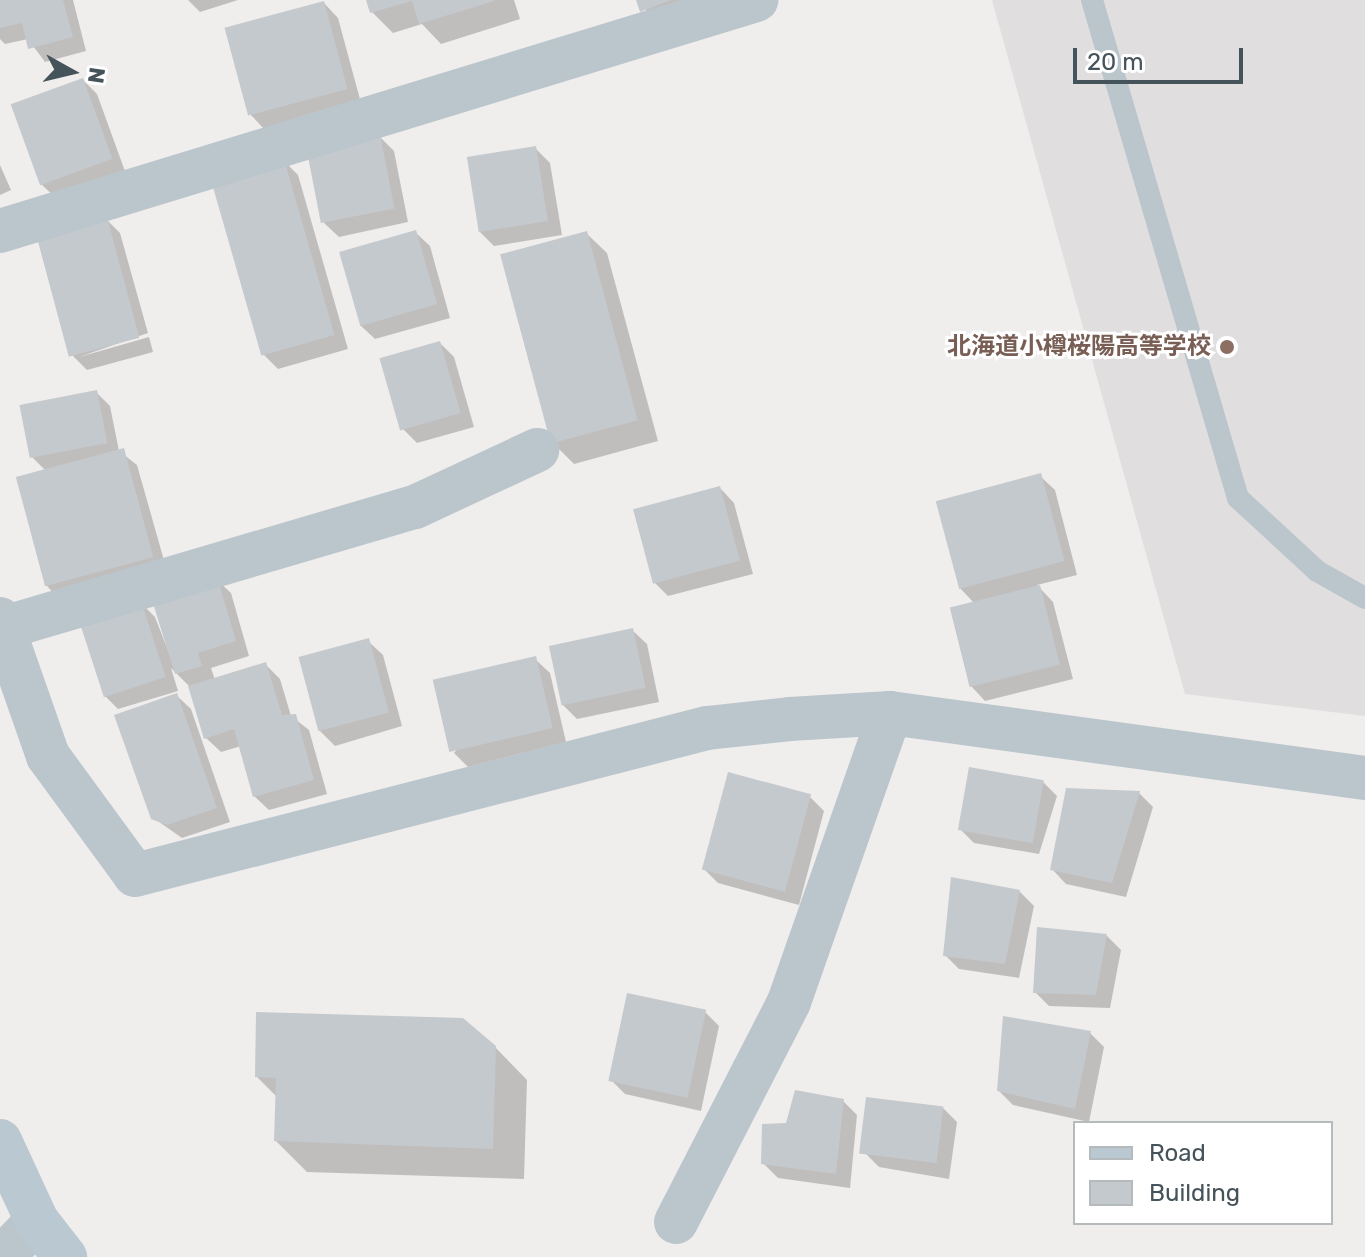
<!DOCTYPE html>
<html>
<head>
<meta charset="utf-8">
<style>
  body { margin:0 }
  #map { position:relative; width:1365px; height:1257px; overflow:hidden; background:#f0eded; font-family:Rubik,"Noto Sans JP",sans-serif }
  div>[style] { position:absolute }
  .education>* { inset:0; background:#e1dedf }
  .shadow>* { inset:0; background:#0003 }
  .building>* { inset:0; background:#c4c9cd; transform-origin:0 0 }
  .lane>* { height:22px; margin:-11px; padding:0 11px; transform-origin:11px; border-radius:11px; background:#bbc6cc }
  .street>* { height:44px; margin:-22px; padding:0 22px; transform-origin:22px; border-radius:22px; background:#bbc6cc }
  .secondary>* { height:44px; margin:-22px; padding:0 22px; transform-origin:22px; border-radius:22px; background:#bac8d1 }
  .dots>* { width:22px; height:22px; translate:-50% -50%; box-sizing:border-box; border:4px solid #fff; border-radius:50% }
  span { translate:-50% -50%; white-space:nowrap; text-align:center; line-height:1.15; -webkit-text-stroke:6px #fff; paint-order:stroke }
  .education-label { font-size:24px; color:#785e54; font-weight:700 }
  .right { translate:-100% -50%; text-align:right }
  .legend { position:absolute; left:1073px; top:1121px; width:260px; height:104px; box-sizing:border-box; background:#fff; border:2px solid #b5babd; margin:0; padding:10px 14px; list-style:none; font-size:24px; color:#45535a }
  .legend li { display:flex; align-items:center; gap:16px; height:40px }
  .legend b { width:40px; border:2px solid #b5babd }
  .north { position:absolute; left:32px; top:32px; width:80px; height:80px; -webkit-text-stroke:6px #fff; paint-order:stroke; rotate:98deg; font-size:22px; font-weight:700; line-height:32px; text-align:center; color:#45535a }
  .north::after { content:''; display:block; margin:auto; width:28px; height:36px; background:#45535a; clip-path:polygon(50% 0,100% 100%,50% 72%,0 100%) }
  .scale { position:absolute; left:1073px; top:48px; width:170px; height:36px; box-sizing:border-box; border:4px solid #45535a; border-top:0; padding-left:10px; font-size:24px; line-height:28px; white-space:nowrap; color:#45535a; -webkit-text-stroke:6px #fff; paint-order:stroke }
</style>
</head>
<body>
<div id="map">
  <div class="education">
    <div style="clip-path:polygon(992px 0,1365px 0,1365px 716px,1185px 694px)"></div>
  </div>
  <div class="shadow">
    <div style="clip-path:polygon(0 0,73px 0,86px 51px,45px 62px,28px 39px,5px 44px,0 39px)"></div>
    <div style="clip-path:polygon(188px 0,238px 0,200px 12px)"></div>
    <div style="clip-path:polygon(368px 0,514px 0,520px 19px,441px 44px,422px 24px,393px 33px,372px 12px)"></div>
    <div style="clip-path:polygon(639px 0,720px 0,656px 25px)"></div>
    <div style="clip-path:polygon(324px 3px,338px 18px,361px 103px,265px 130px,251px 115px)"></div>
    <div style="clip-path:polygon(83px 80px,97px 94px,126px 174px,57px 199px,42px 185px)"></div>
    <div style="clip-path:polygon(379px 136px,394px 151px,408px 222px,339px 237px,324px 223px)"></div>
    <div style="clip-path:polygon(535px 148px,550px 163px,562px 235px,494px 246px,480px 232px)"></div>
    <div style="clip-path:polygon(284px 161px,298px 175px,348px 349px,278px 369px,264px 355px)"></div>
    <div style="clip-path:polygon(0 165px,11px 190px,0 195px)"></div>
    <div style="clip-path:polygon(106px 219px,120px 233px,148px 333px,79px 357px,149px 337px,153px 352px,87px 370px,73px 356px)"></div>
    <div style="clip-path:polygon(415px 232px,430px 246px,450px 318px,375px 339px,360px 325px)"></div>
    <div style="clip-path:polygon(586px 233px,607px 253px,658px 441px,574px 464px,553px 443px)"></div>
    <div style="clip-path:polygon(440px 343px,454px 357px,474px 427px,417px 443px,403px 429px)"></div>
    <div style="clip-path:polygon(96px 392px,110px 406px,119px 451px,137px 465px,167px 571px,61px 601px,47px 586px,47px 472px,32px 457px)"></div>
    <div style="clip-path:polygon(1040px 476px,1055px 490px,1077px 575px,1037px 585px,1053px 602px,1073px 679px,985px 701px,971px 686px,975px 604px,959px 587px)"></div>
    <div style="clip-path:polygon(720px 488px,734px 503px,753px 574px,668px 596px,654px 582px)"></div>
    <div style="clip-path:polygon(216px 579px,231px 593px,249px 656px,211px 668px,215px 680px,265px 664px,280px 679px,291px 716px,309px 730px,327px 794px,269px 810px,254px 796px,241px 746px,221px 752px,206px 738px,191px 688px,171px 668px,178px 691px,118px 709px,104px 695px,141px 603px,155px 617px,174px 666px)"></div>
    <div style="clip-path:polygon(632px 630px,647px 644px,659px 702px,577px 719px,563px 705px)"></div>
    <div style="clip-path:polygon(368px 641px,383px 655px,402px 726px,335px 746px,320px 731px)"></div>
    <div style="clip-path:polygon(535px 659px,550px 673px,566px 742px,468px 767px,454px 753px)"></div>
    <div style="clip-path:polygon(176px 695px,191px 709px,230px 822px,182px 838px,152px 817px)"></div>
    <div style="clip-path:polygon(1043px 782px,1057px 796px,1039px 854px,974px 843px,960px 829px)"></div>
    <div style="clip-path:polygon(1139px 793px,1153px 807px,1126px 897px,1066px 884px,1052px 869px)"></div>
    <div style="clip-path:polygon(810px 797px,824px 811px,799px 905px,718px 883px,704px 869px)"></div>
    <div style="clip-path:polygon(1020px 892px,1034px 906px,1019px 978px,959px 969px,945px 955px)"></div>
    <div style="clip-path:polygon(1107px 936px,1121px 950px,1110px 1008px,1049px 1006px,1035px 992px)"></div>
    <div style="clip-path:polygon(705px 1012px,719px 1026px,701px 1111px,625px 1094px,611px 1080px)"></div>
    <div style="clip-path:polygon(1090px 1033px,1104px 1047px,1089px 1122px,1013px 1105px,999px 1091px)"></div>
    <div style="clip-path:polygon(495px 1047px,527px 1080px,524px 1179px,307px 1172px,276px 1141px,277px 1097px,257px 1077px)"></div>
    <div style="clip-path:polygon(843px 1101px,857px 1115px,850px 1188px,778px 1178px,763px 1163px,788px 1125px)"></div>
    <div style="clip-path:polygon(943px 1108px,957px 1122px,949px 1179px,879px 1167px,865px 1153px)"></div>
  </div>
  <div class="building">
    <div style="clip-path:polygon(0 0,63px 0,73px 37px,28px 49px,22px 23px,0 28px)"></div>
    <div style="clip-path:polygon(366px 0,494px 0,494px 1px,419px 24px,412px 1px,370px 13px)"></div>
    <div style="clip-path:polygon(636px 0,671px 0,640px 12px)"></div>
    <div style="left:324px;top:1px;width:91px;height:103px;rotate:75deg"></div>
    <div style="left:83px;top:78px;width:86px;height:77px;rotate:70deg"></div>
    <div style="left:380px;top:134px;width:76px;height:75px;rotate:79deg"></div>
    <div style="left:536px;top:146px;width:76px;height:70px;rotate:81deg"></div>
    <div style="left:284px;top:159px;width:183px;height:76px;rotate:74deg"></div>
    <div style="left:107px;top:217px;width:125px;height:73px;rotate:75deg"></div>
    <div style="left:416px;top:230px;width:77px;height:80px;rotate:74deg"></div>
    <div style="left:587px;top:231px;width:196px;height:90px;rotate:75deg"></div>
    <div style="left:440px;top:341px;width:75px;height:63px;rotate:74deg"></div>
    <div style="left:97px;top:390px;width:54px;height:79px;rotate:79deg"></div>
    <div style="left:124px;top:448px;width:113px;height:112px;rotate:75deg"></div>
    <div style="left:1041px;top:473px;width:91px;height:109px;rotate:75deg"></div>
    <div style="left:720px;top:486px;width:77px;height:90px;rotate:75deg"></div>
    <div style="clip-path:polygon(217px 577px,236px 641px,198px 653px,202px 666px,175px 674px,151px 597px)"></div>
    <div style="left:1040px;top:585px;width:82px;height:93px;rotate:76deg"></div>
    <div style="left:141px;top:601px;width:80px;height:65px;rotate:72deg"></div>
    <div style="left:633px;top:628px;width:61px;height:86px;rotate:78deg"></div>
    <div style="left:369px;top:638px;width:77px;height:73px;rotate:75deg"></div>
    <div style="left:536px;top:656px;width:74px;height:106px;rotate:77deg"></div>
    <div style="clip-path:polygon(266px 662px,282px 715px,296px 714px,314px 780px,253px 797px,234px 729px,204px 739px,188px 686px)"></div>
    <div style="clip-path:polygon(177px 693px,217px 808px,167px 825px,151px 819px,114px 715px)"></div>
    <div style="left:969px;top:767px;width:76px;height:64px;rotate:10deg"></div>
    <div style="left:728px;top:772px;width:86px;height:101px;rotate:15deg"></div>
    <div style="clip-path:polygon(1066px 788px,1140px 791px,1112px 883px,1050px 870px)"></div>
    <div style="clip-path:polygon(951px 877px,1020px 890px,1005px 964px,943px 956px)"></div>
    <div style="clip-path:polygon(1037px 927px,1107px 934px,1096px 995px,1033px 993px)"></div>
    <div style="left:627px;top:993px;width:81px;height:90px;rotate:12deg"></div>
    <div style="clip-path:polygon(256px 1012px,463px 1018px,496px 1046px,493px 1149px,274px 1141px,276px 1078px,255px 1077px)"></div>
    <div style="clip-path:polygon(1003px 1016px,1091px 1031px,1075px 1109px,997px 1091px)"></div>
    <div style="clip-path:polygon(795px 1090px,844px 1099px,836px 1174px,761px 1164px,762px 1124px,786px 1123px)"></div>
    <div style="left:866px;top:1097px;width:78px;height:57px;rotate:7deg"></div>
  </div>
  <div class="lane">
    <div style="left:1092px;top:0;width:519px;rotate:73.66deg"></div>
    <div style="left:1238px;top:498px;width:108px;rotate:42.7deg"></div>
    <div style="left:1317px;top:571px;width:55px;rotate:29.4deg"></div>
  </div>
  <div class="street">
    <div style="left:0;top:231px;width:791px;rotate:-16.99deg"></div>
    <div style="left:0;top:619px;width:145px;rotate:70.7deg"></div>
    <div style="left:48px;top:756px;width:147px;rotate:53.8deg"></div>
    <div style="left:135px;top:875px;width:591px;rotate:-14.41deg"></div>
    <div style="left:707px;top:728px;width:83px;rotate:-6.2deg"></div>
    <div style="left:790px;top:719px;width:100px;rotate:-3.4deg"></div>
    <div style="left:890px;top:713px;width:479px;rotate:7.8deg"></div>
    <div style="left:3px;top:628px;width:429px;rotate:-16.4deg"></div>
    <div style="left:415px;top:507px;width:135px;rotate:-25deg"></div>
    <div style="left:676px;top:1222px;width:247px;rotate:-62.8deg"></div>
    <div style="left:789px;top:1002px;width:306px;rotate:-70.7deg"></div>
    <div style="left:2px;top:1257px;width:50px;rotate:-45.8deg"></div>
  </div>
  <div class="secondary">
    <div style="left:0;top:1141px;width:88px;rotate:65.2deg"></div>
    <div style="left:37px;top:1221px;width:46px;rotate:52.1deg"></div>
  </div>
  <div class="dots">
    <div style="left:1227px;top:347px;background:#8d6e63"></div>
  </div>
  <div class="education-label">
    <span class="right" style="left:1211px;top:347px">北海道小樽桜陽高等学校</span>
  </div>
  <ul class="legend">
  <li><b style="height:10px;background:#bac8d1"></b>Road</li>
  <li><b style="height:22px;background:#c4c9cd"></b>Building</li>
  </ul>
  <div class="north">N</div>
  <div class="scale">20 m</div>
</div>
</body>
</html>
